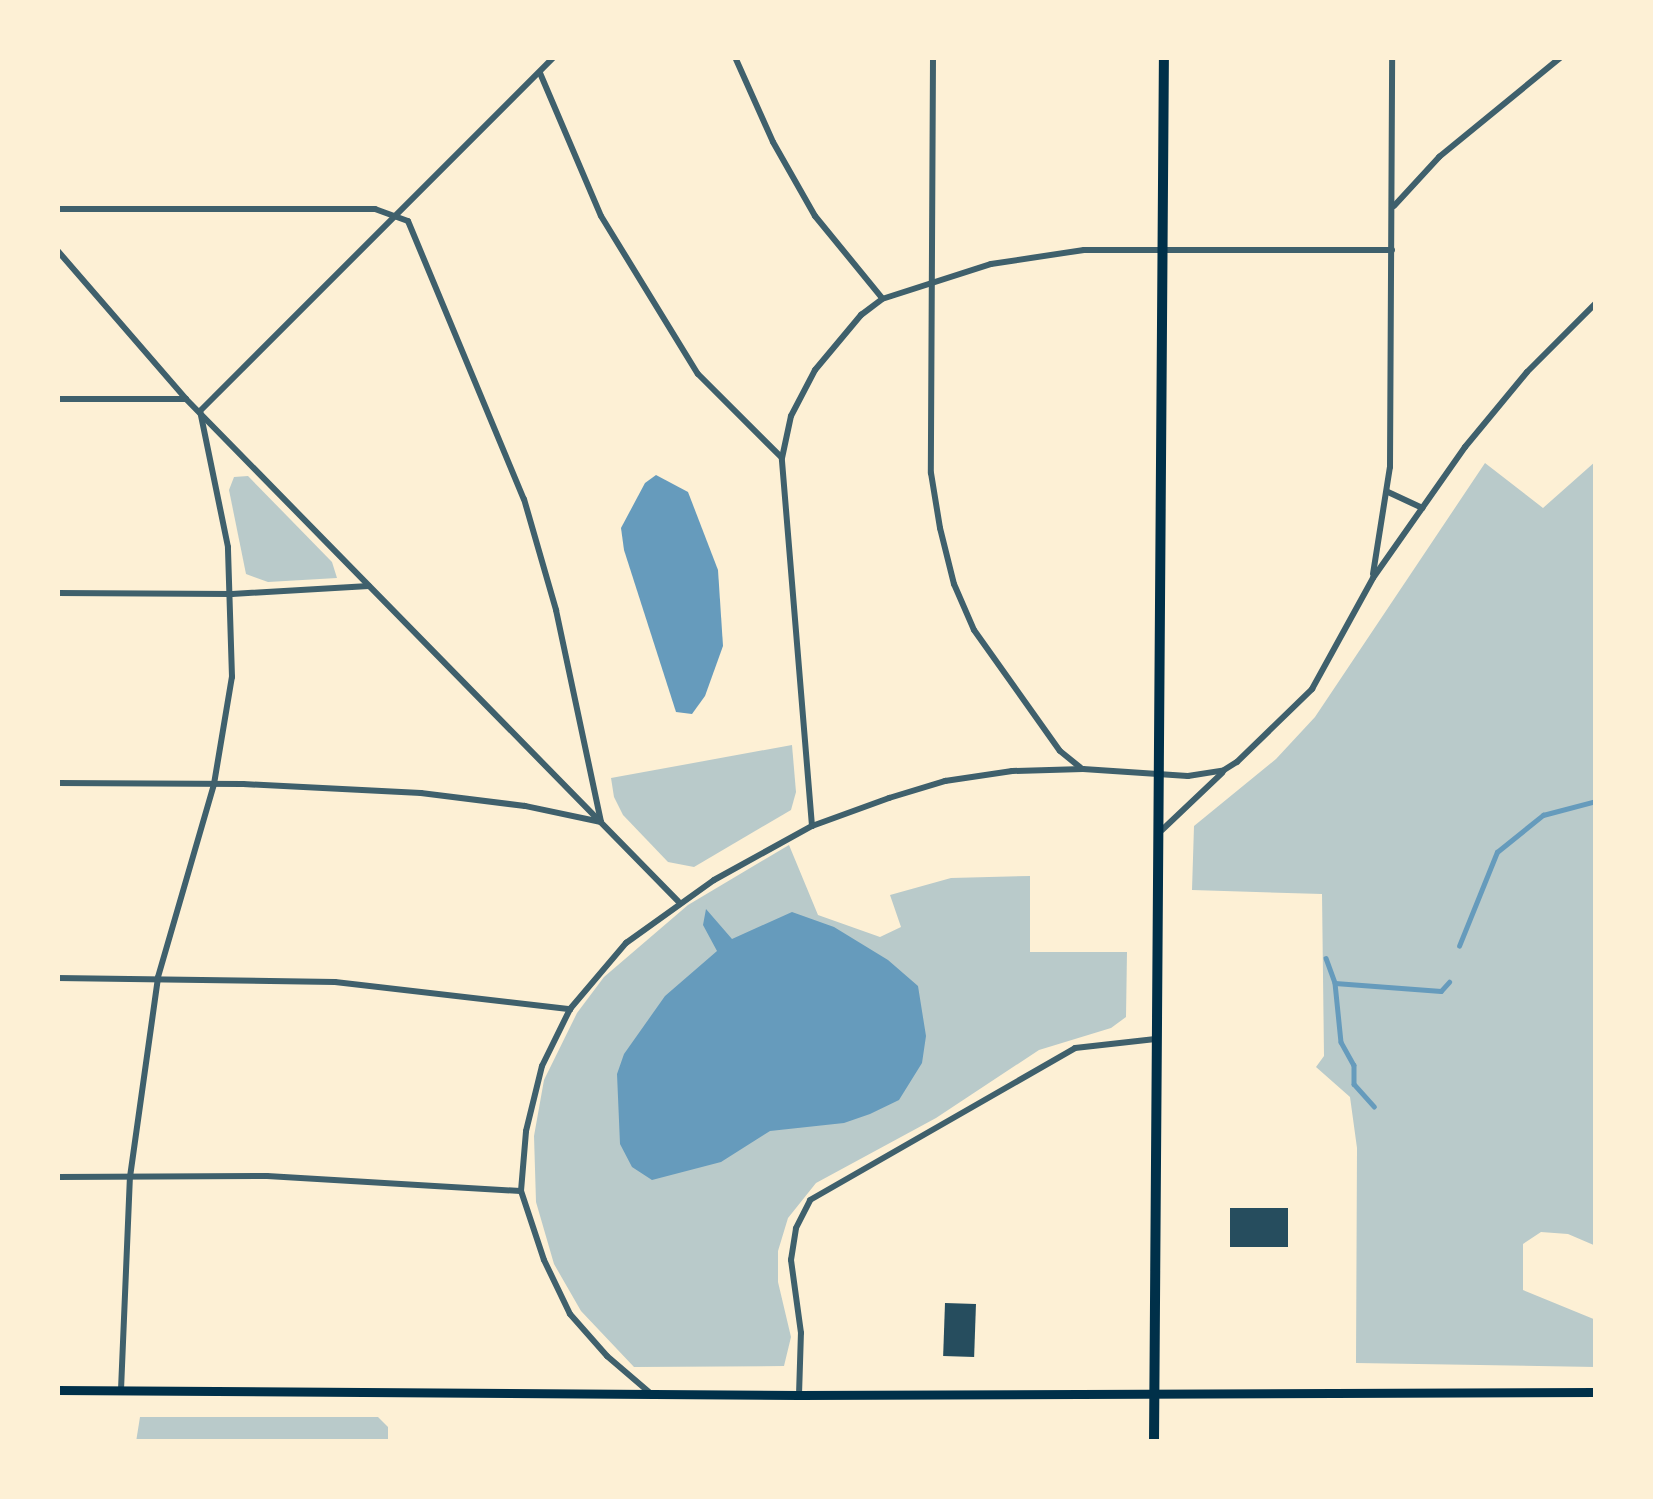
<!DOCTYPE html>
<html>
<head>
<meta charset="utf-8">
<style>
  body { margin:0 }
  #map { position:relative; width:1653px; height:1499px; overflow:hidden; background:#fdf0d5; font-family:Commissioner,sans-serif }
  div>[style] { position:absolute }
  .green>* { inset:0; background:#b9caca }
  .water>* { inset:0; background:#669bbc }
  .stream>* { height:4.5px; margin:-2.25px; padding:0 2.25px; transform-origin:2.25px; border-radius:2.25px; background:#669bbc }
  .building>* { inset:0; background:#264d5e; transform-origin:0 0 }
  .minor>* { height:6px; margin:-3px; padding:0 3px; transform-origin:3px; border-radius:3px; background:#3f606c }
  .secondary>* { height:9px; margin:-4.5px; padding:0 4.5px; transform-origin:4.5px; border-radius:4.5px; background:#003049 }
  .primary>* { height:10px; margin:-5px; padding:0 5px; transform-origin:5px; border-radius:5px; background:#003049 }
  span { translate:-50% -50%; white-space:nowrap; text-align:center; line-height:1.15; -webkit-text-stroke:12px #fdf0d5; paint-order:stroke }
  .frame { position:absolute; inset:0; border:60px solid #fdf0d5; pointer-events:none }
</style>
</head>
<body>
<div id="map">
  <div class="green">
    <div style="clip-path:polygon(1596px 461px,1596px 1246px,1568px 1234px,1541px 1232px,1523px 1244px,1523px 1290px,1596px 1320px,1596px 1367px,1356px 1363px,1357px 1148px,1350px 1097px,1316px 1067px,1324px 1056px,1322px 894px,1192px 890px,1194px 826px,1276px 759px,1315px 717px,1485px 463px,1543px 508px)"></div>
    <div style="clip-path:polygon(248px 476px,332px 562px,337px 578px,268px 582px,246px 574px,229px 490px,234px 477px)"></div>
    <div style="clip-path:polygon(792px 745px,796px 792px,791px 810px,694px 867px,668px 862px,623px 815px,614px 797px,611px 778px)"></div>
    <div style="clip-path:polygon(789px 845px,818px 915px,880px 937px,901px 927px,890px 895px,951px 878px,1030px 876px,1030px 952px,1127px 952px,1126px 1017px,1111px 1028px,1039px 1050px,936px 1118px,816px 1183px,788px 1218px,778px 1251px,778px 1282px,791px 1337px,784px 1366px,634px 1367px,581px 1311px,554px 1264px,536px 1202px,534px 1136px,544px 1080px,577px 1013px,604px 977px,688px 905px)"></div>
    <div style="clip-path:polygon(140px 1417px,378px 1417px,388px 1427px,388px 1442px,136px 1442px)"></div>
  </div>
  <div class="water">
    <div style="clip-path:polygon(656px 475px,688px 492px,718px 570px,723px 646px,705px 696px,692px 714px,676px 712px,624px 550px,621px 528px,645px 483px)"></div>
    <div style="clip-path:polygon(706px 909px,732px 939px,792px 912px,834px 927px,888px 960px,918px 986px,926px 1036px,922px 1063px,899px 1100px,870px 1114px,844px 1123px,770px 1131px,721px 1162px,652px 1180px,632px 1167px,620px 1144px,617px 1074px,624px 1054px,665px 996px,717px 951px,703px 925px)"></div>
  </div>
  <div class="stream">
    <div style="left:1459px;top:946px;width:101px;rotate:-68deg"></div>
    <div style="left:1497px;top:852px;width:59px;rotate:-38.8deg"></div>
    <div style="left:1543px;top:815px;width:55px;rotate:-14.8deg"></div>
    <div style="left:1326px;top:958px;width:27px;rotate:70deg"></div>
    <div style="left:1335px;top:983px;width:106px;rotate:4.3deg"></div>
    <div style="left:1441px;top:991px;width:12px;rotate:-48deg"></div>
    <div style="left:1335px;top:983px;width:59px;rotate:84.2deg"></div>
    <div style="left:1341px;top:1042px;width:26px;rotate:61deg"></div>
    <div style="left:1354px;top:1065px;width:19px;rotate:90deg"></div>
    <div style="left:1354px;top:1084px;width:30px;rotate:48deg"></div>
  </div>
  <div class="building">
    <div style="left:1230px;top:1208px;width:58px;height:39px"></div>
    <div style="left:945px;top:1303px;width:31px;height:53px;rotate:2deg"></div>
  </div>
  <div class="minor">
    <div style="left:735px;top:57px;width:93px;rotate:65.9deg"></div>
    <div style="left:773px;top:142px;width:85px;rotate:60.4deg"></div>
    <div style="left:815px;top:216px;width:106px;rotate:50.7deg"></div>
    <div style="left:933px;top:57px;width:416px;rotate:90.3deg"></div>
    <div style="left:931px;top:473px;width:56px;rotate:80.7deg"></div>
    <div style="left:940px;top:528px;width:58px;rotate:76deg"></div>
    <div style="left:954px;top:584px;width:50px;rotate:66.5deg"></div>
    <div style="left:974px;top:630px;width:148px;rotate:54.6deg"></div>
    <div style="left:1060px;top:751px;width:26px;rotate:39deg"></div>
    <div style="left:540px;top:73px;width:155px;rotate:66.9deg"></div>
    <div style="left:601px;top:216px;width:185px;rotate:58.5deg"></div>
    <div style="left:698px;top:374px;width:117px;rotate:45deg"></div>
    <div style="left:1394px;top:206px;width:67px;rotate:-47.4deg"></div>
    <div style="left:1439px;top:157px;width:158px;rotate:-39.3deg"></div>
    <div style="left:57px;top:209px;width:318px"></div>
    <div style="left:375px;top:209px;width:35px;rotate:20deg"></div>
    <div style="left:408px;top:221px;width:301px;rotate:67.4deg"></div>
    <div style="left:524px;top:499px;width:116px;rotate:73.9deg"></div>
    <div style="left:556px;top:610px;width:217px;rotate:78deg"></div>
    <div style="left:601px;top:822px;width:78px;rotate:-168.1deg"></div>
    <div style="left:525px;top:806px;width:105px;rotate:-172.9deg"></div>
    <div style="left:421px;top:793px;width:178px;rotate:-177.1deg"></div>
    <div style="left:243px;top:784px;width:186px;rotate:-179.7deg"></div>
    <div style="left:57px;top:250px;width:197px;rotate:49.1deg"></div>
    <div style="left:186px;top:399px;width:703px;rotate:45.58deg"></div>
    <div style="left:57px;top:399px;width:129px"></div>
    <div style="left:1388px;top:492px;width:38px;rotate:25deg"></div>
    <div style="left:1373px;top:574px;width:108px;rotate:-81deg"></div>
    <div style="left:1390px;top:467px;width:410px;rotate:-89.7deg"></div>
    <div style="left:57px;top:593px;width:175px;rotate:0.3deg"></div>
    <div style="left:232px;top:594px;width:137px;rotate:-3.3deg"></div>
    <div style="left:812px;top:826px;width:369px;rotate:-94.7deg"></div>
    <div style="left:782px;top:458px;width:43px;rotate:-77.9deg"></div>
    <div style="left:791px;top:416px;width:52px;rotate:-62.4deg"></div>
    <div style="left:815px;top:370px;width:72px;rotate:-50.1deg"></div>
    <div style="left:861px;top:315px;width:26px;rotate:-37deg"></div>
    <div style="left:882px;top:299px;width:114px;rotate:-17.8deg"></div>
    <div style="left:991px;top:264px;width:94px;rotate:-8.6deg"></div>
    <div style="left:1084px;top:250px;width:308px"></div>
    <div style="left:1162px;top:830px;width:83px;rotate:-43.5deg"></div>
    <div style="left:57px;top:978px;width:278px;rotate:0.8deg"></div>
    <div style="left:335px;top:982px;width:237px;rotate:6.6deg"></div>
    <div style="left:57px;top:1177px;width:210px;rotate:-0.3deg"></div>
    <div style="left:267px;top:1176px;width:254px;rotate:3.4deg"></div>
    <div style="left:121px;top:1390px;width:213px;rotate:-87.6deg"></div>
    <div style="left:130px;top:1177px;width:202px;rotate:-82deg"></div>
    <div style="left:158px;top:977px;width:201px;rotate:-73.8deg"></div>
    <div style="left:214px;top:784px;width:109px;rotate:-80.5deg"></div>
    <div style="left:232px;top:677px;width:130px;rotate:-91.8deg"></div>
    <div style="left:228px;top:547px;width:139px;rotate:-101.6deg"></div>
    <div style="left:200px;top:411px;width:501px;rotate:-45deg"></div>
    <div style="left:649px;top:1392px;width:55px;rotate:-139.4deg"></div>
    <div style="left:607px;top:1356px;width:56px;rotate:-131.4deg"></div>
    <div style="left:570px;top:1314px;width:60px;rotate:-115.7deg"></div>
    <div style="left:544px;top:1260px;width:73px;rotate:-108.4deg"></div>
    <div style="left:521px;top:1191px;width:60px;rotate:-85.2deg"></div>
    <div style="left:526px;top:1131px;width:67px;rotate:-76.2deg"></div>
    <div style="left:542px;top:1066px;width:64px;rotate:-63.8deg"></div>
    <div style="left:570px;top:1009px;width:87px;rotate:-49.7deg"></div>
    <div style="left:626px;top:943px;width:108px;rotate:-35.6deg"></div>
    <div style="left:714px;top:880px;width:112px;rotate:-28.9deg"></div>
    <div style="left:812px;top:826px;width:82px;rotate:-20deg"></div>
    <div style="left:889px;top:798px;width:59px;rotate:-16.9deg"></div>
    <div style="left:945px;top:781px;width:68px;rotate:-8.5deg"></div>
    <div style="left:1012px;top:771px;width:71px;rotate:-1.6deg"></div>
    <div style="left:1083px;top:769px;width:105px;rotate:3.8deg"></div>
    <div style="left:1188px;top:776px;width:36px;rotate:-9deg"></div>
    <div style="left:1224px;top:770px;width:15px;rotate:-32deg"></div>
    <div style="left:1237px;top:762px;width:105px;rotate:-44.2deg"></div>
    <div style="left:1312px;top:689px;width:127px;rotate:-61.2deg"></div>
    <div style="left:1373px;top:578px;width:160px;rotate:-54.9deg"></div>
    <div style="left:1465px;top:447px;width:97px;rotate:-50.4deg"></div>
    <div style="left:1527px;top:372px;width:98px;rotate:-45deg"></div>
    <div style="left:799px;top:1395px;width:62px;rotate:-88.2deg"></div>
    <div style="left:801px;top:1333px;width:74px;rotate:-97.8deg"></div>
    <div style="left:791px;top:1260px;width:32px;rotate:-81deg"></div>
    <div style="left:796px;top:1228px;width:31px;rotate:-63deg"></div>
    <div style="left:810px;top:1200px;width:305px;rotate:-29.8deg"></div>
    <div style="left:1075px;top:1048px;width:81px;rotate:-6.4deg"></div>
  </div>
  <div class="secondary">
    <div style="left:57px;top:1390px;width:742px;rotate:0.39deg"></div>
    <div style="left:799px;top:1395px;width:797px;rotate:-0.22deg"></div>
  </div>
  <div class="primary">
    <div style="left:1154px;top:1442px;width:1385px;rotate:-89.59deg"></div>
  </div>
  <div class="frame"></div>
</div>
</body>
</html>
